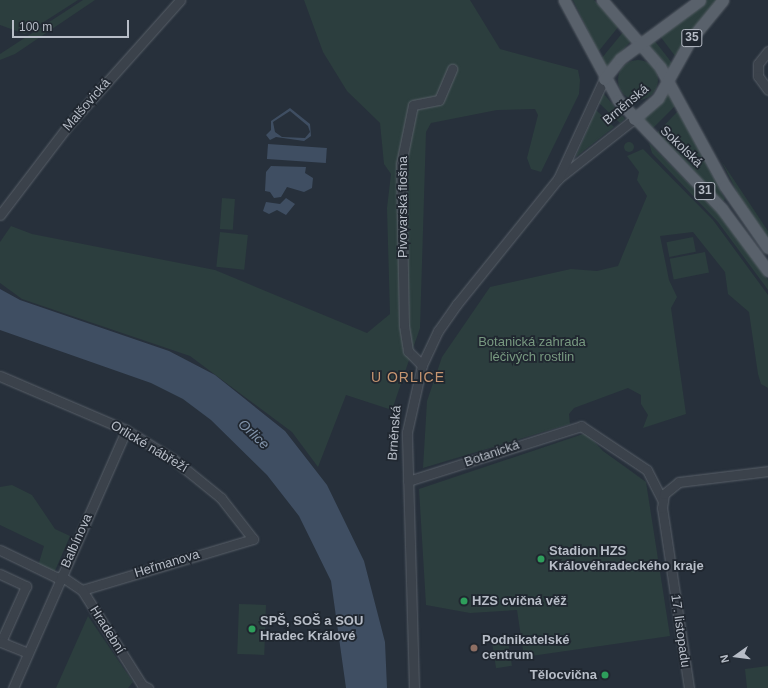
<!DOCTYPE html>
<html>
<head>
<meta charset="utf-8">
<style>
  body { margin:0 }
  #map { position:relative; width:768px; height:688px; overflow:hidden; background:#27303b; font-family:Helvetica,sans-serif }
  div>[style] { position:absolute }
  .green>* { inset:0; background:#2c3e3e; transform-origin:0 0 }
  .round { border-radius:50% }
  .water>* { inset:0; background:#3f4e62; transform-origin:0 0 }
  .roads { filter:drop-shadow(0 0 1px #596069) drop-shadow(0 0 1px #596069) }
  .minor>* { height:9px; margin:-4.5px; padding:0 4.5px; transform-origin:4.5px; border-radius:4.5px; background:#3b424b }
  .major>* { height:11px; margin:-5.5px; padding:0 5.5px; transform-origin:5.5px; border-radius:5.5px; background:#59616b }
  .dots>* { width:11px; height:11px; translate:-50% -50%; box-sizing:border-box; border:2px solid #202730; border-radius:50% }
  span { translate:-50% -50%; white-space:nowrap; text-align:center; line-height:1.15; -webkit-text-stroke:3.5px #202730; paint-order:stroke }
  .shield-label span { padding:1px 3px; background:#202730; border:1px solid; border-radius:3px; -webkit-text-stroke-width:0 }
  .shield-label { font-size:12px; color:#b7bdc7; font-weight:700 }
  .street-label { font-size:13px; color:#b7bdc7 }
  .park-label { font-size:13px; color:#789980 }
  .poi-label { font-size:13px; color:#b7bdc7; font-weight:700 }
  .left { translate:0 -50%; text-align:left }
  .right { translate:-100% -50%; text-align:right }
  .neighbourhood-label { font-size:14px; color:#c79671; letter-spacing:1px }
  .water-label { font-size:14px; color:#8294aa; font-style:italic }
  .north { position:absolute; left:716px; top:636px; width:40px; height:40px; -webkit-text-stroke:3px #202730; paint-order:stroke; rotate:256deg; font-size:11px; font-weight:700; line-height:16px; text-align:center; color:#b7bdc7 }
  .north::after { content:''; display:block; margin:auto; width:14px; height:18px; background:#b7bdc7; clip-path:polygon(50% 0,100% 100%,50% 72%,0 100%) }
  .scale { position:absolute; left:12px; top:20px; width:117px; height:18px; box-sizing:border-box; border:2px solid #b7bdc7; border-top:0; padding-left:5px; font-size:12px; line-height:14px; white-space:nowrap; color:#b7bdc7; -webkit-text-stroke:3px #202730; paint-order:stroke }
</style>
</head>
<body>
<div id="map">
  <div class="green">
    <div style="clip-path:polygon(0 0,78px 0,25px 34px,0 25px)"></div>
    <div style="clip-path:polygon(83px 0,95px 0,15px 54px,0 60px,0 54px)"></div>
    <div style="clip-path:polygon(304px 0,470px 0,500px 49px,578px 70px,580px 80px,579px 94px,541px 172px,531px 169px,527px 158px,538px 115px,535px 109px,497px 110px,431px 123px,426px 132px,420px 328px,392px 410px,346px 395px,318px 467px,292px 432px,190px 356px,22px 299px,0 283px,0 242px,11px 226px,32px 234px,215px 270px,367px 333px,390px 314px,387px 208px,391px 174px,384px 164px,380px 123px,347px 91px,323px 52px)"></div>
    <div style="clip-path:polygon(573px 0,594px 0,619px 26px,598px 52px)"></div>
    <div style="clip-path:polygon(707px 0,717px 0,675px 56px,660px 36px)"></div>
    <div style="clip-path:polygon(624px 31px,632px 40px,605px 69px,601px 59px)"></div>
    <div style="clip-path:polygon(654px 40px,672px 63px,669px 69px,648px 44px)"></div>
    <div class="round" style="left:618px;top:60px;width:40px;height:40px"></div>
    <div style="clip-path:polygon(603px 93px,625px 119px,620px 123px,599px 103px)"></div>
    <div style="clip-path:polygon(670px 93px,676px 105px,651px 130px,640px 120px)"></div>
    <div style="clip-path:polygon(596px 110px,614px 127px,576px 157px,576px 156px)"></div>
    <div style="clip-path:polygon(678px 111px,725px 199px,723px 201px,656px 134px)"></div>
    <div class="round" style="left:624px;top:142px;width:10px;height:10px"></div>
    <div style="clip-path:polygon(649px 143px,721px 216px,768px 280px,768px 290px,718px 222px,652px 153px)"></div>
    <div style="clip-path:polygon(643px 149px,713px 220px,768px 295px,768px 388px,761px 384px,758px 374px,749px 312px,728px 294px,725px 272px,693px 232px,660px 236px,669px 280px,677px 297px,671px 308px,686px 414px,643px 428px,648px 415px,641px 404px,641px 395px,628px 388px,574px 408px,569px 414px,570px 424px,423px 468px,427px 401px,442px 357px,490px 287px,571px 269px,597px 271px,618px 266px,647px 196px,637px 180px,639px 172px,627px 156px)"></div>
    <div style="clip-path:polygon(722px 162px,768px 231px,768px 239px,742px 202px)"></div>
    <div style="left:222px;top:198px;width:13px;height:31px;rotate:4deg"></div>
    <div style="left:220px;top:232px;width:28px;height:35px;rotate:6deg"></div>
    <div style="left:693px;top:237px;width:15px;height:27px;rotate:79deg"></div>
    <div style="left:705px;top:252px;width:21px;height:36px;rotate:79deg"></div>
    <div style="clip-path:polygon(586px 433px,603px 451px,646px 482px,670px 636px,524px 657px,517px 610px,470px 613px,426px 605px,419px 489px)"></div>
    <div style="clip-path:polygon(12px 485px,32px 495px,55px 529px,70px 536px,54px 573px,38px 566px,44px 546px,0 525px,0 487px)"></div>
    <div style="left:239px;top:604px;width:27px;height:50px;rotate:2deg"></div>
    <div style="clip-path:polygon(88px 616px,133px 682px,128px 688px,56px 688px)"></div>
    <div style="left:508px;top:641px;width:25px;height:16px;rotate:81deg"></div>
    <div style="clip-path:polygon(768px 666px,768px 688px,747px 688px,745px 669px)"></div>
  </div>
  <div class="water">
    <div style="clip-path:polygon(evenodd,290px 108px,310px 124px,311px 136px,304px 141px,276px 137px,270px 140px,266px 135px,271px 130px,271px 121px,290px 108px,290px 111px,308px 126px,310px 132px,305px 138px,282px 137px,275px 132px,273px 122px,290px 111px)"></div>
    <div style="left:268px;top:144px;width:59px;height:15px;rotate:4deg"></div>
    <div style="clip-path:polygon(271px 166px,306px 167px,305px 173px,313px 178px,312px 188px,304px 192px,287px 187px,281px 197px,274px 198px,270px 192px,265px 191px,266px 172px)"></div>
    <div style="clip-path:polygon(286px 198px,295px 204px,286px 215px,277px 210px,269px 214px,263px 211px,266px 202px,280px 204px)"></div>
    <div style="clip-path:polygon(0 289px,20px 300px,169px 351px,215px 375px,285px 431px,327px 485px,364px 561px,385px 642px,387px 688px,346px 688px,331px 581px,299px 516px,267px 475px,211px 420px,183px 399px,151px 383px,0 330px)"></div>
  </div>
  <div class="roads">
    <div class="minor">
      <div style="left:768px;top:51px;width:16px;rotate:128deg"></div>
      <div style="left:758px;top:64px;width:12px;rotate:90deg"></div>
      <div style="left:758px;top:76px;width:17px;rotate:54deg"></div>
      <div style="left:559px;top:178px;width:95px;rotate:-38.2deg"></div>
      <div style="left:0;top:215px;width:111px;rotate:-52.7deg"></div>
      <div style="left:67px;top:127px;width:170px;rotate:-48.3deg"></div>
      <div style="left:422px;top:365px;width:20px;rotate:-135deg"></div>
      <div style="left:408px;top:351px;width:26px;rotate:-99deg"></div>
      <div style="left:404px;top:325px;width:161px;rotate:-91.1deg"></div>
      <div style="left:401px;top:164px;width:60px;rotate:-78.5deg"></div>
      <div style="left:413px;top:105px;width:26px;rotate:-11deg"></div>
      <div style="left:439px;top:100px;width:34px;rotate:-67deg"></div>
      <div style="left:0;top:376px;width:137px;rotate:23.2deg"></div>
      <div style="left:126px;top:430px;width:55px;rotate:31.7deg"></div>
      <div style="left:173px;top:459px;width:62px;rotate:39.1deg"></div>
      <div style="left:221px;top:498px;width:52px;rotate:52deg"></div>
      <div style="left:253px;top:539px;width:178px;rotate:163.4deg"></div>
      <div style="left:408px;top:481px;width:182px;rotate:-17.6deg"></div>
      <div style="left:581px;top:426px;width:79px;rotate:33.7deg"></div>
      <div style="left:647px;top:470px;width:34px;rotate:63deg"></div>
      <div style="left:0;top:550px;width:67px;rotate:25.8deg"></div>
      <div style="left:0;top:574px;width:29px;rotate:25deg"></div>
      <div style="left:26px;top:586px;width:61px;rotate:114.1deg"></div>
      <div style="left:1px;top:642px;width:29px;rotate:22deg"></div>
      <div style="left:61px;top:576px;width:25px;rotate:34deg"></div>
      <div style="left:82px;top:590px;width:112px;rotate:57.7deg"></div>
      <div style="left:142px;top:685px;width:7px;rotate:27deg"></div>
      <div style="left:13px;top:688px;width:282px;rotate:-66.3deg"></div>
      <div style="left:414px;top:688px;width:256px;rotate:-91.6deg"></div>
      <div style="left:407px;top:432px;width:69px;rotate:-77.4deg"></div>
      <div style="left:422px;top:365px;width:38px;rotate:-65deg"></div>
      <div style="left:438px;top:331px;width:33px;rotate:-55deg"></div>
      <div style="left:457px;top:304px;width:161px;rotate:-51.1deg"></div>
      <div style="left:558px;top:179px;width:110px;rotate:-65.3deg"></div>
      <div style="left:689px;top:688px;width:182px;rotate:-98.5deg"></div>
      <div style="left:662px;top:508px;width:14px;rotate:-82deg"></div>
      <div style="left:664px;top:494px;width:19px;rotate:-39deg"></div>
      <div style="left:679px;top:482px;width:90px;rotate:-7deg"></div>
    </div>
    <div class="major">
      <div style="left:564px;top:0;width:114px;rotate:61.6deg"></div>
      <div style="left:618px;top:100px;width:151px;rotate:46.3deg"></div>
      <div style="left:722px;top:209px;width:77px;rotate:53.4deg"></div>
      <div style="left:602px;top:0;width:89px;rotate:49.1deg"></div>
      <div style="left:660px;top:67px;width:136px;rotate:61.4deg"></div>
      <div style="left:725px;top:186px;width:75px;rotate:55.3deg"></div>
      <div style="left:604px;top:79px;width:26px;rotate:-51deg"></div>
      <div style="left:620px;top:59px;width:99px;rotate:-36.4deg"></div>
      <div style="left:634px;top:119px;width:32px;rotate:-41deg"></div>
      <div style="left:658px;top:98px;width:68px;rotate:-60.8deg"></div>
      <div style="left:691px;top:39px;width:50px;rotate:-50.6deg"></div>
    </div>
  </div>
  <div class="dots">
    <div style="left:541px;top:559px;background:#2e9e5b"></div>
    <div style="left:464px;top:601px;background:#2e9e5b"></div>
    <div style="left:252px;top:629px;background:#2e9e5b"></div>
    <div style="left:474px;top:648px;background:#8d6e63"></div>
    <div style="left:605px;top:675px;background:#2e9e5b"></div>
  </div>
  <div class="shield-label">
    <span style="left:692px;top:38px">35</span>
    <span style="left:705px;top:191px">31</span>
  </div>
  <div class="street-label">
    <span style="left:87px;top:105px;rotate:-49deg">Malšovická</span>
    <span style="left:626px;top:105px;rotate:-40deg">Brněnská</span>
    <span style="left:681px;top:147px;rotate:44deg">Sokolská</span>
    <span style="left:403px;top:207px;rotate:-90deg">Pivovarská flošna</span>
    <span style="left:395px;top:433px;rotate:-86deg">Brněnská</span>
    <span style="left:149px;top:447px;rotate:31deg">Orlické nábřeží</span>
    <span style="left:492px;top:454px;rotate:-19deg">Botanická</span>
    <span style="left:77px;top:541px;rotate:-66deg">Balbínova</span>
    <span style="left:167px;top:564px;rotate:-17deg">Heřmanova</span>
    <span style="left:107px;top:630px;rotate:58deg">Hradební</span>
    <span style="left:680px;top:631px;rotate:82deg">17. listopadu</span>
  </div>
  <div class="park-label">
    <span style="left:532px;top:350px">Botanická zahrada<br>léčivých rostlin</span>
  </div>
  <div class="poi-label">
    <span class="left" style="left:549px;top:559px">Stadion HZS<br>Královéhradeckého kraje</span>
    <span class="left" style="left:472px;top:601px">HZS cvičná věž</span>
    <span class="left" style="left:260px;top:629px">SPŠ, SOŠ a SOU<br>Hradec Králové</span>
    <span class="left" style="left:482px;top:648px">Podnikatelské<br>centrum</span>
    <span class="right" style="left:597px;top:675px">Tělocvična</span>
  </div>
  <div class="neighbourhood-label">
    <span style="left:408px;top:377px">U ORLICE</span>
  </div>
  <div class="water-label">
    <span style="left:254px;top:434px;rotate:43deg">Orlice</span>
  </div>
  <div class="north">N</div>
  <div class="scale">100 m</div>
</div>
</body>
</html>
